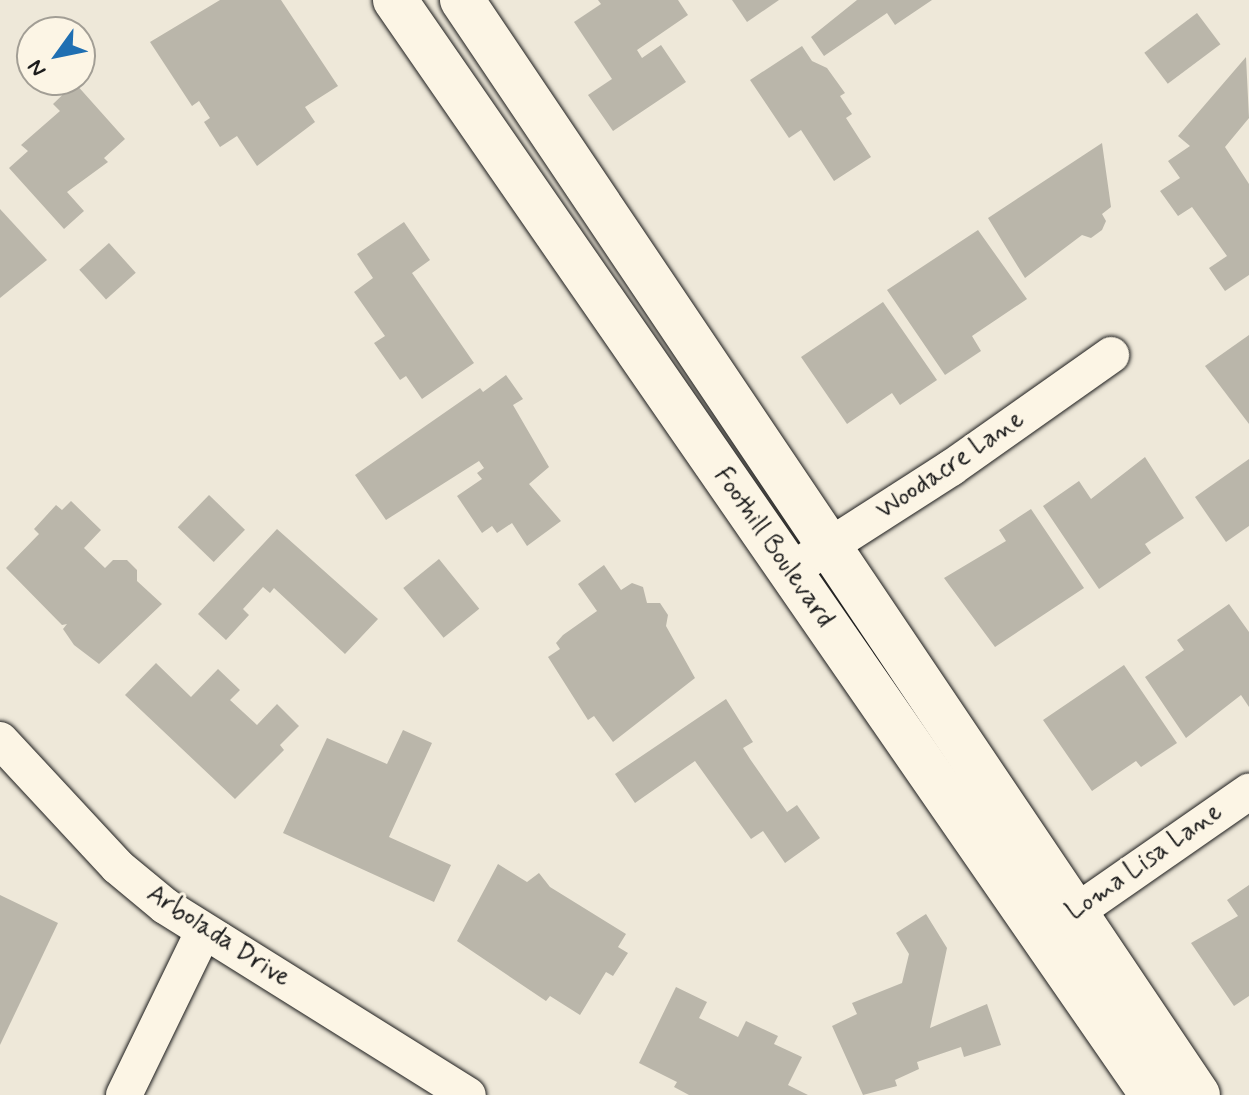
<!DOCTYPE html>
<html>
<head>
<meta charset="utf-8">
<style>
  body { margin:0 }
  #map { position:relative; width:1249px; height:1095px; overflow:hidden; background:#eee8d9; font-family:Mynerve,sans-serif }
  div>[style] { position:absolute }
  .building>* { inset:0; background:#bab6aa; transform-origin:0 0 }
  .roads { filter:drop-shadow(0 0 2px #1c1c1c) drop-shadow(0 0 2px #1c1c1c) }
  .minor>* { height:36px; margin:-18px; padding:0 18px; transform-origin:18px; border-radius:18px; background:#fcf5e5 }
  .primary>* { height:44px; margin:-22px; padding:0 22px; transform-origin:22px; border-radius:22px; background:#fcf5e5 }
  span { translate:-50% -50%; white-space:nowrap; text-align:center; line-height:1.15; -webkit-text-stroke:6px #fcf5e5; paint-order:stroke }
  .street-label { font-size:26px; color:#1c1c1c }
  .north { position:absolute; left:16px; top:16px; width:80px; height:80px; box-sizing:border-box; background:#fcf5e5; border:2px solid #a29e95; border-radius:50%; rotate:237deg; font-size:22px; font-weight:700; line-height:32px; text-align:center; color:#1c1c1c }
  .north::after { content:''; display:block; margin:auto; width:28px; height:36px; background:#1f6fb2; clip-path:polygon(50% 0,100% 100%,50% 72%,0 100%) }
</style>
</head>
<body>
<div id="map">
  <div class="building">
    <div style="clip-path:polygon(220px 0,281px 0,338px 86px,305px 107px,315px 122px,257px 166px,237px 136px,220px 147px,204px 122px,210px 118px,199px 101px,192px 106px,150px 42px)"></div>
    <div style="clip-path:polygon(598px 0,678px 0,688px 15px,637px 50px,642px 58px,661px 45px,686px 82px,613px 131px,588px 95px,612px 79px,574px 22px,601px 4px)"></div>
    <div style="clip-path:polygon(732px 0,779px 0,747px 22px)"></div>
    <div style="clip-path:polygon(857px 0,932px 0,895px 25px,887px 13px,824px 56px,811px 37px)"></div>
    <div style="left:1197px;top:13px;width:39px;height:66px;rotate:53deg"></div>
    <div style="clip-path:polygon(802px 46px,812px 61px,827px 68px,845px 93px,840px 96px,852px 114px,846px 118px,871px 157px,834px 181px,801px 130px,789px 138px,750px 80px)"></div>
    <div style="clip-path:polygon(1246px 57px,1249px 118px,1225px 147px,1249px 184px,1249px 275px,1225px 291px,1209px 268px,1227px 256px,1192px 207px,1178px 216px,1160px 191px,1180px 178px,1168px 161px,1190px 146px,1178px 136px)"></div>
    <div style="clip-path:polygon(75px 83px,125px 139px,104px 158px,108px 162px,67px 192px,84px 211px,64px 229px,9px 168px,28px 151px,21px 145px,60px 111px,53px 104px)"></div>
    <div style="clip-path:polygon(1102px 143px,1111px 207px,1102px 214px,1106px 221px,1102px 230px,1091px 238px,1082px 235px,1025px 278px,988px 218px)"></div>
    <div style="clip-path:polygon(0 209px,47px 260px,0 298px)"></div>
    <div style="clip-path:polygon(404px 222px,430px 260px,412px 273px,474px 363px,422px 399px,406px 376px,400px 380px,374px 343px,385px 336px,354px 292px,373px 278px,357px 254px)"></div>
    <div style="clip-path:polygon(978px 230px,1027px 299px,972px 336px,981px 351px,945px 375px,887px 290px)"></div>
    <div style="left:109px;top:243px;width:40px;height:40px;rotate:48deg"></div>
    <div style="clip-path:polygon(883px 302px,937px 380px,900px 405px,892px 393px,847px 424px,801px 357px)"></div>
    <div style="clip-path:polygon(1249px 335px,1249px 424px,1205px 366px)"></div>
    <div style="clip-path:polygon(506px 375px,523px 399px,513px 405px,549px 467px,529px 484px,561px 521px,527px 546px,512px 523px,497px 533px,492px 526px,482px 533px,457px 496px,482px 479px,477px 473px,484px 468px,479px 461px,386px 520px,355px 475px,480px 388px,483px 392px)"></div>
    <div style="clip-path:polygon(1145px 457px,1184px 518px,1145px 544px,1151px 553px,1099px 589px,1043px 506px,1079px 481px,1091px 499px)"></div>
    <div style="clip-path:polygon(1249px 459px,1249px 526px,1226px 542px,1195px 497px)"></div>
    <div style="left:209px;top:495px;width:50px;height:45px;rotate:44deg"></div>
    <div style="clip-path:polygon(71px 501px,101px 530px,84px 548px,105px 568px,113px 560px,127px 560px,137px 570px,137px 581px,162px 604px,99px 664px,74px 645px,63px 629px,67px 624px,62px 625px,6px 568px,39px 534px,34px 529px,56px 505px,62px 510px)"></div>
    <div style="clip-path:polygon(1031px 509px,1084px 588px,995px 647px,944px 578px,1006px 541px,999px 530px)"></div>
    <div style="clip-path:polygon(277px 529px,378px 619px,345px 654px,274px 588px,270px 593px,263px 587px,243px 609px,249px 615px,226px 640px,198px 614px)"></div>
    <div style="left:439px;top:559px;width:64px;height:46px;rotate:51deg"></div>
    <div style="clip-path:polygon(604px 565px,621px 590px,632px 583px,643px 587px,647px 603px,660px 603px,668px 615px,666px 626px,695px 678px,613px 742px,594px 716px,588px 720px,548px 657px,560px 649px,556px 643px,563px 635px,597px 611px,578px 584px)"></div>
    <div style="clip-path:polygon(1229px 604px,1249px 632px,1249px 707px,1241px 695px,1186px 738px,1145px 677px,1184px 650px,1177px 640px)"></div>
    <div style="clip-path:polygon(156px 663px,191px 697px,218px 669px,240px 690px,230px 700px,257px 725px,277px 704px,299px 726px,280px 745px,284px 750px,235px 799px,125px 695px)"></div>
    <div style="clip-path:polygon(1124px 665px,1177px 743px,1141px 767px,1136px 761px,1092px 791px,1043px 720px)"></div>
    <div style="clip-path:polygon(726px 699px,753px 742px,743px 748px,750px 759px,787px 812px,797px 805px,820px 838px,785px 863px,763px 831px,751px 839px,695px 761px,635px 803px,615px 774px)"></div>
    <div style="clip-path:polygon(403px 730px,432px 743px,389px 837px,451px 865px,434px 902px,283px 833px,327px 738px,387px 764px)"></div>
    <div style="clip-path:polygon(498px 864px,527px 882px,539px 873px,550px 887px,626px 934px,618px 947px,628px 953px,613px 976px,606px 972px,580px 1015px,550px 996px,546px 1001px,457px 941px)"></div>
    <div style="clip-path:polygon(1249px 885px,1249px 996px,1234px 1006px,1191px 943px,1238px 916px,1227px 900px)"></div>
    <div style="clip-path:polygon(0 895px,58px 923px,0 1045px)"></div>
    <div style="clip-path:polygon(926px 914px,947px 948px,930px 1028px,987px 1004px,1001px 1045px,964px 1057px,961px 1047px,917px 1062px,919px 1069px,895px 1080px,897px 1086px,863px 1095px,832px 1026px,857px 1014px,852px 1003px,902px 983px,909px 954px,896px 933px)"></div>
    <div style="clip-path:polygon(676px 987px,707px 1002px,699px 1018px,738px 1037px,746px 1021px,778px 1036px,774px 1044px,802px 1057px,788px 1085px,808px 1095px,689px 1095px,674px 1087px,677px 1082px,639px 1063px)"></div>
  </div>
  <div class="roads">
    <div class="minor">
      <div style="left:789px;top:572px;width:193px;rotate:-32.7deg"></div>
      <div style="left:951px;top:468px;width:196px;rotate:-35.2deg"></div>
      <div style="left:0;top:740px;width:173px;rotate:47.1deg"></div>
      <div style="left:118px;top:867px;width:61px;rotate:39.7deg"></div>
      <div style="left:165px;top:906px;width:357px;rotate:32deg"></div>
      <div style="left:1053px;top:928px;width:239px;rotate:-34.8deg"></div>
      <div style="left:124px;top:1095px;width:181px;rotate:-64.1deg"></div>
    </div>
    <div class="primary">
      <div style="left:395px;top:0;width:1331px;rotate:55.34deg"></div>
      <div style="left:462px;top:0;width:1319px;rotate:56.09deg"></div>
    </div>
  </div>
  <div class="street-label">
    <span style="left:951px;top:466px;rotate:-34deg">Woodacre Lane</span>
    <span style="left:773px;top:548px;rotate:55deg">Foothill Boulevard</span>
    <span style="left:1145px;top:863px;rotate:-35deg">Loma Lisa Lane</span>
    <span style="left:218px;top:937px;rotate:33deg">Arbolada Drive</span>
  </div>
  <div class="north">N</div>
</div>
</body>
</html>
